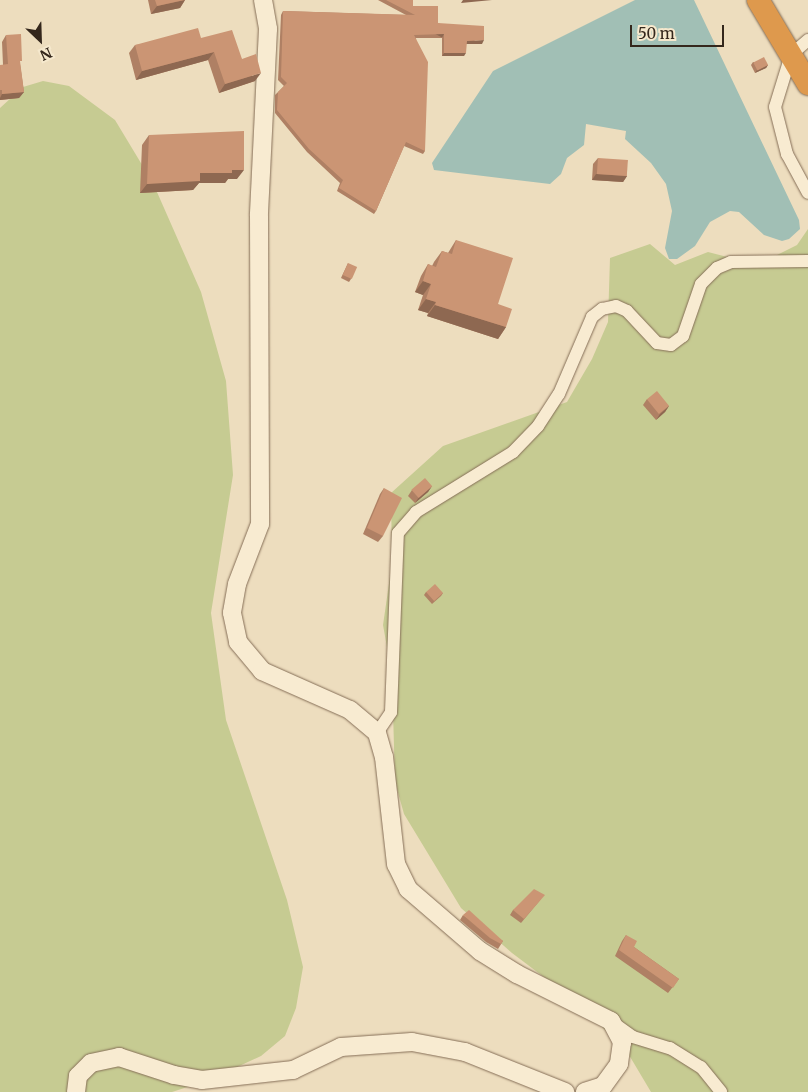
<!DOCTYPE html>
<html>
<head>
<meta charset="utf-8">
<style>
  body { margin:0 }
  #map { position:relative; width:808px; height:1092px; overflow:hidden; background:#edddbe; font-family:Merriweather,serif }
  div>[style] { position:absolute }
  .green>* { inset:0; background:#c6cb92 }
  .water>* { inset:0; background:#a1bfb5 }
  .roads { filter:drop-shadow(0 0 1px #856e57) drop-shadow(0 0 1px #856e57) }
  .street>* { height:12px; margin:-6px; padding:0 6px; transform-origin:6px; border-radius:6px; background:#f8ebd1 }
  .secondary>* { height:18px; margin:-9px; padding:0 9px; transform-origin:9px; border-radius:9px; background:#f8ebd1 }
  .highway>* { height:22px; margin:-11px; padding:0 11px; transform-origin:11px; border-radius:11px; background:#de994d }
  .wall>* { inset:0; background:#af8064 }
  .shaded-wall>* { inset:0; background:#8e6851; transform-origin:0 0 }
  .building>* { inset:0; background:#cb9574; transform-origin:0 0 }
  span { translate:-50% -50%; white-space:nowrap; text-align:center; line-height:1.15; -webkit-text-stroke:4px #f5e8cd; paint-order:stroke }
  .north { position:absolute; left:15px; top:15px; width:50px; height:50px; -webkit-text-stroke:4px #f5e8cd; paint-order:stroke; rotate:156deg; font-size:14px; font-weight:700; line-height:20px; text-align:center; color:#34271c }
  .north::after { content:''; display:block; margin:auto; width:18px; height:22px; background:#34271c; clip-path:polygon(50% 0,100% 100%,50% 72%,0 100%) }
  .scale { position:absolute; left:630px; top:25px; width:94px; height:22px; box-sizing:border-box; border:2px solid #34271c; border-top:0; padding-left:6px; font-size:15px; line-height:18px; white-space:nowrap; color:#34271c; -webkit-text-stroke:4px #f5e8cd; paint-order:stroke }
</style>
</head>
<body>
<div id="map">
  <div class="green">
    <div style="clip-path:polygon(43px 81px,69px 86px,115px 120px,153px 183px,201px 292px,226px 381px,233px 475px,211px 613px,226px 720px,287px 900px,303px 967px,296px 1008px,285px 1036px,261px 1056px,209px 1080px,172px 1092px,0 1092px,0 108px,23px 87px)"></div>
    <div style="clip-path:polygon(808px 229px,808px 1092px,651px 1092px,629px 1055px,581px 1005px,512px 953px,461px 908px,404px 814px,395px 782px,392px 675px,383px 625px,392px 563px,391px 493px,443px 446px,567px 402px,592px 359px,608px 322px,610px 258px,650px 244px,675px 265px,708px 252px,739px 260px,773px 257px,797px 245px)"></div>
  </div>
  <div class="water">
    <div style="clip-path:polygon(635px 0,694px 0,799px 220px,800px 229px,789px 239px,782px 241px,764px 235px,739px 212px,730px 211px,710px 222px,695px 246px,677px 259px,669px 259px,665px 248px,672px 211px,666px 184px,651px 163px,625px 139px,626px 131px,586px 124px,584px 145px,567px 158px,561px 174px,550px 184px,434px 170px,432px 163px,493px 71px)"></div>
  </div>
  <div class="roads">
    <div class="street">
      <div style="left:808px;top:40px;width:23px;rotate:139deg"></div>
      <div style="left:791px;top:55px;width:54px;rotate:107.1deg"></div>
      <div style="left:775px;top:107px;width:49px;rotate:75.7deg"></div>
      <div style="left:787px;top:154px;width:44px;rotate:61.7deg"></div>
      <div style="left:377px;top:733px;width:25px;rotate:-56deg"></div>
      <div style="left:391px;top:712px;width:179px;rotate:-87.8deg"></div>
      <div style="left:398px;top:533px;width:28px;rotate:-49deg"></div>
      <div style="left:416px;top:512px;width:114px;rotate:-31.7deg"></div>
      <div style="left:513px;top:452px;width:36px;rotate:-46deg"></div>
      <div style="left:538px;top:426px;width:38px;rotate:-57deg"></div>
      <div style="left:559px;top:394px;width:84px;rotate:-66.8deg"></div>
      <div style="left:592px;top:317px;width:13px;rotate:-39deg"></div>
      <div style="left:602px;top:309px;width:14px;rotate:-12deg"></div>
      <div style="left:616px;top:306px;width:12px;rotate:24deg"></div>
      <div style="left:627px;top:311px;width:44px;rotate:46.8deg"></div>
      <div style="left:657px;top:343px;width:14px;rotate:8deg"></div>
      <div style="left:671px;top:345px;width:15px;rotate:-37deg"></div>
      <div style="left:683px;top:336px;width:55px;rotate:-70.9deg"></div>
      <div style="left:701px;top:284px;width:23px;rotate:-45deg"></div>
      <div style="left:717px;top:268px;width:15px;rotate:-23deg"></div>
      <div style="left:731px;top:262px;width:77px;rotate:-0.7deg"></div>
      <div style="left:615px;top:1024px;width:22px;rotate:36deg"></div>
      <div style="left:633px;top:1037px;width:39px;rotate:17deg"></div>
      <div style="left:670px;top:1048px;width:36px;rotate:32deg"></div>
      <div style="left:701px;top:1067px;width:32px;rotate:51deg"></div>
    </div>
    <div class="secondary">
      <div style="left:263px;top:0;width:29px;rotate:80deg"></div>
      <div style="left:268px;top:29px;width:187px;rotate:92.8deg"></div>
      <div style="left:259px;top:216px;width:308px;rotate:89.8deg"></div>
      <div style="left:260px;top:524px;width:64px;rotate:111deg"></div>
      <div style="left:237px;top:584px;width:29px;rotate:100deg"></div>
      <div style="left:232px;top:613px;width:30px;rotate:78deg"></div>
      <div style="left:238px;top:642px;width:38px;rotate:50deg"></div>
      <div style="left:262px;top:671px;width:96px;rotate:23.9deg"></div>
      <div style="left:350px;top:710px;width:35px;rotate:40deg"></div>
      <div style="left:377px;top:733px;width:25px;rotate:74deg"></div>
      <div style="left:384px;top:757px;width:108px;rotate:83.6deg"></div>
      <div style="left:396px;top:864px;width:28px;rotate:64deg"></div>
      <div style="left:408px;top:889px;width:95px;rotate:40.7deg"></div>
      <div style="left:480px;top:951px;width:44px;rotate:31.9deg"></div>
      <div style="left:517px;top:974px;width:105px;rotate:26.6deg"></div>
      <div style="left:611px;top:1021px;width:24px;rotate:62deg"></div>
      <div style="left:622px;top:1042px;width:22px;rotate:98deg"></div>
      <div style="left:619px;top:1064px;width:27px;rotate:126deg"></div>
      <div style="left:603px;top:1086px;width:19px;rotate:162deg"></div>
      <div style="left:76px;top:1092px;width:16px;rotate:-83deg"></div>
      <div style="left:78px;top:1076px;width:18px;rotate:-45deg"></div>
      <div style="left:91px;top:1063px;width:29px;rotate:-12deg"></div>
      <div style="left:119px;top:1057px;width:58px;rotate:18.1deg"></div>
      <div style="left:174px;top:1075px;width:28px;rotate:10deg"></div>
      <div style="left:202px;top:1080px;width:92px;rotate:-6.3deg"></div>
      <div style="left:293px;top:1070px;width:53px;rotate:-25.6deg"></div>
      <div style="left:341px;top:1047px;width:71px;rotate:-4deg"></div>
      <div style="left:412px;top:1042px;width:54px;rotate:10.7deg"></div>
      <div style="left:465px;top:1052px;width:108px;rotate:21.8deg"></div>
    </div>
    <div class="highway">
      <div style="left:758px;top:0;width:98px;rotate:59.2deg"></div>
    </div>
  </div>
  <div class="wall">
    <div style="clip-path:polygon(148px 0,185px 0,180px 8px,151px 14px)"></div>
    <div style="clip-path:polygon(378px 0,413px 0,413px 6px,438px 23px,482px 44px,466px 44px,464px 56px,442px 56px,442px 38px,416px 38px,425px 151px,423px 154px,404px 146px,376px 211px,374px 214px,337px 191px,340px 183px,307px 152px,275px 113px,275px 95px,284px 86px,278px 80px,281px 15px,283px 11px,406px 15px)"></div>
    <div style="clip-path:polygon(6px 35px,20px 64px,24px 92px,19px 98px,0 100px,0 65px,3px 65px,2px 42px)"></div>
    <div style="clip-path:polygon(201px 38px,242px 59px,255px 81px,219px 93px,208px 60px,136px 80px,129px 53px,135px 45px)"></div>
    <div style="clip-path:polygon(753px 62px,768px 65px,766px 68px,755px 73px,751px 65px)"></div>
    <div style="clip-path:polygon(149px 135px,237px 179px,228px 179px,225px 183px,199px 183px,193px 190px,140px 193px,142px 145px)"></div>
    <div style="clip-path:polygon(598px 158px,627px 176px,623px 182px,592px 180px,593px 164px)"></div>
    <div style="clip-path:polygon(456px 240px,498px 304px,506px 327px,498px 339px,427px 316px,428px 313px,418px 310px,423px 295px,415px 292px,421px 276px,428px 264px,432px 266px,434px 262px,442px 251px,448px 253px)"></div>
    <div style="clip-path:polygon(348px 263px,351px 279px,349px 282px,341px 278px)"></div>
    <div style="clip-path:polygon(647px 399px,669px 406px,665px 412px,656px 420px,643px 405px)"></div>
    <div style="clip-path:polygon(432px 486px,428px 492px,415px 503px,408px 496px,412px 490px)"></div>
    <div style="clip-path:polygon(384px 488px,383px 536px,378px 542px,363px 534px,380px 494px)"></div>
    <div style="clip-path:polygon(426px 592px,443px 593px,441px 596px,432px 604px,424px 595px)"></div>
    <div style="clip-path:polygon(541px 899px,521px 923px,510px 915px,513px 910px)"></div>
    <div style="clip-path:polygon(463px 915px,503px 941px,498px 949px,486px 942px,460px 920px)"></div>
    <div style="clip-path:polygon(626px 935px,634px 947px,679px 979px,668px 993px,615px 956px,622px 941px)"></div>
  </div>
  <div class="shaded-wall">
    <div style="clip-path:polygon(185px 0,180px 8px,151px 14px,157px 6px)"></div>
    <div style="clip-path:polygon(463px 0,492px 0,461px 3px)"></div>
    <div style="left:444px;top:34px;width:4px;height:30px;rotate:117deg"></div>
    <div style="clip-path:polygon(484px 40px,482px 44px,464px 44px,467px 41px)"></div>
    <div style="clip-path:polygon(214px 52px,208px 60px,136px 80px,142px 71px)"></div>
    <div style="clip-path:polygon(444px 53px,466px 53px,464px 56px,442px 56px)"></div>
    <div style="clip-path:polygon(768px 65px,766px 68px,755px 73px,757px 70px)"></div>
    <div style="clip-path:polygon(261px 73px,255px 81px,219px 93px,225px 84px)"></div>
    <div style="clip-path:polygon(24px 92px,19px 98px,0 100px,0 98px,2px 94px)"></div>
    <div style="clip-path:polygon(232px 170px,244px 170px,237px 179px,228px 179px,225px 183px,199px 183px,193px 190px,140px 193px,147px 184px,200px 173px)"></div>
    <div style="clip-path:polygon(596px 174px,627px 176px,623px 182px,592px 180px)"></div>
    <div style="clip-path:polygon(423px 281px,431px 284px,423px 295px,415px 292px)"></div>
    <div style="clip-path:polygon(426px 299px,436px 302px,428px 313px,418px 310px)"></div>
    <div style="clip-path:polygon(435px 305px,506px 327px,498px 339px,427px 316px)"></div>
    <div style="clip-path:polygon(669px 406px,665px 412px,656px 420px,660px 414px)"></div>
    <div style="clip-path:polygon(432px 486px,428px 492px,415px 503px,419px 497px)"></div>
  </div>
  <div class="building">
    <div style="clip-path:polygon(155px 0,184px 0,157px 6px)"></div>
    <div style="clip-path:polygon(386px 0,413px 0,413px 6px,438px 6px,438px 23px,484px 26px,484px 40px,467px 41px,466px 53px,444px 53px,444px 34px,414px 35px,428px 62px,425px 151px,406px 142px,376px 211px,339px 188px,343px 180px,309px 149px,277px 110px,278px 92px,287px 83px,281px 77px,283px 11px,415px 15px)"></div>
    <div style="clip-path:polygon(198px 28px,201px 38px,232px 30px,242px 59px,256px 54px,261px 73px,225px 84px,214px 52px,142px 71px,135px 45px)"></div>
    <div style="clip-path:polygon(21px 34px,22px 61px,20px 61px,24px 92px,2px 94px,2px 90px,0 90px,0 65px,8px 64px,6px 35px)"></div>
    <div style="left:764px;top:57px;width:9px;height:12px;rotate:63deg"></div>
    <div style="clip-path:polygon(244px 131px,244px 170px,232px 170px,232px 173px,200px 173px,200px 181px,147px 184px,149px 135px)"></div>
    <div style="left:598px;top:158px;width:30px;height:16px;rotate:4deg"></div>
    <div style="clip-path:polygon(456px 240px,513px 258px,498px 304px,512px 309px,506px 327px,435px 305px,436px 302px,426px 299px,431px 284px,423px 281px,428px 264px,436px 267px,442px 251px,452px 254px)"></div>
    <div style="left:348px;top:263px;width:10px;height:13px;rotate:24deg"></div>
    <div style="left:657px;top:391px;width:19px;height:13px;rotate:51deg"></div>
    <div style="left:425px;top:478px;width:11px;height:18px;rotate:49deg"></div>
    <div style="clip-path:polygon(384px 488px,402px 498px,383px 536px,367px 528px)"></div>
    <div style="left:435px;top:584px;width:12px;height:12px;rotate:48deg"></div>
    <div style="clip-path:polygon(534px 889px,545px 895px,524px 919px,513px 910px)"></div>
    <div style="clip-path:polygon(469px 910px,503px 941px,501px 944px,490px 938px,463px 915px)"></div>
    <div style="clip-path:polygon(626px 935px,637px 941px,634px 947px,679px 979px,673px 988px,619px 950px)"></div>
  </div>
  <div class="north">N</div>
  <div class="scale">50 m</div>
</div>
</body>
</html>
